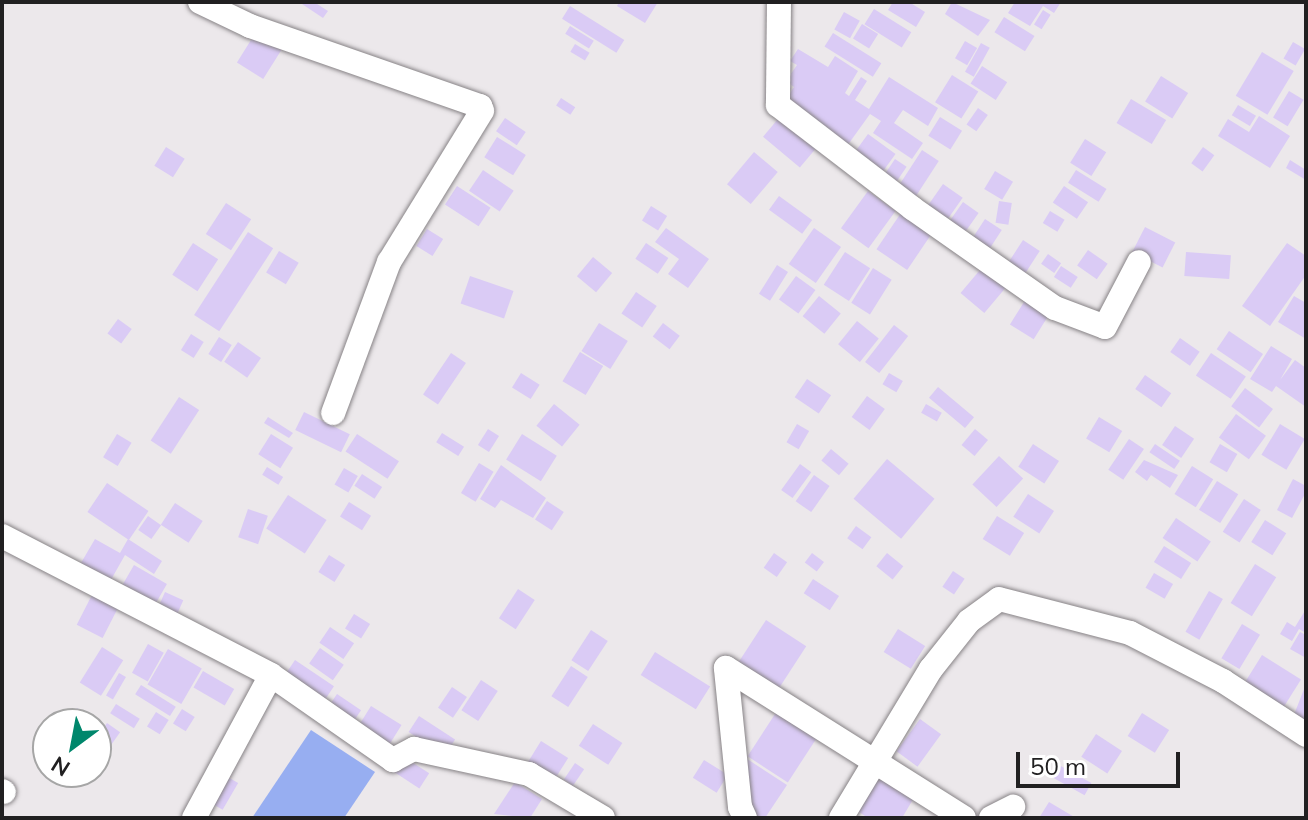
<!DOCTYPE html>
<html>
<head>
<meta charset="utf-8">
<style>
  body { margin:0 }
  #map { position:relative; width:1308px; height:820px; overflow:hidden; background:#ece8eb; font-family:Mulish,sans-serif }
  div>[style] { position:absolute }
  .water>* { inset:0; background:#97aef1 }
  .building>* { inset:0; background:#dacbf5; transform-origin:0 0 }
  .roads { filter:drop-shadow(0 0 2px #878386) drop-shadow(0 0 2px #878386) }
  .minor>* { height:24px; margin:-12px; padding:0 12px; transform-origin:12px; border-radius:12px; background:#fff }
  span { translate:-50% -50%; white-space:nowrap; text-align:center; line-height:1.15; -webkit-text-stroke:6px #fff; paint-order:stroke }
  .frame { position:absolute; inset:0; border:4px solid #212021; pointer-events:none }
  .north { position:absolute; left:32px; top:708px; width:80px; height:80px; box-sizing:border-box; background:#fff; border:2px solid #a6a6a6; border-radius:50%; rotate:212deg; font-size:22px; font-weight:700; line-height:32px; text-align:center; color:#212021 }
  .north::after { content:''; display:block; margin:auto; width:28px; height:36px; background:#00876c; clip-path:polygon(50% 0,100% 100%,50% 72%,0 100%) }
  .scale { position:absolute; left:1016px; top:752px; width:164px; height:36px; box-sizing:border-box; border:4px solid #212021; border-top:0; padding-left:10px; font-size:24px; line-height:28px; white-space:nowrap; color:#212021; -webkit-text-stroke:6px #fff; paint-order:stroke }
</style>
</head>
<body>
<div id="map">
  <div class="water">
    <div style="clip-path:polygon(311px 730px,375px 772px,344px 818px,252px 818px)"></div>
  </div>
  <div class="building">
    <div style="clip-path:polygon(299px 2px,314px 2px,328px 11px,323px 18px)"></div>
    <div style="clip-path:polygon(619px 2px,658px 2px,645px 23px,617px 6px)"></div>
    <div style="clip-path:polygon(893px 2px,909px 2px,925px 12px,916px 27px,888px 10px)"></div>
    <div style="clip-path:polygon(952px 2px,990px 20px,978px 36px,945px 14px)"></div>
    <div style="clip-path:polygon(1015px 2px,1061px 2px,1054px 13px,1043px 6px,1030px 26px,1008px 13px)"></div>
    <div style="left:570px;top:6px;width:64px;height:15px;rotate:32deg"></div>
    <div style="left:874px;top:9px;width:44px;height:18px;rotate:32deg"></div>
    <div style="left:1043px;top:10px;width:9px;height:17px;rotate:32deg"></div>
    <div style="left:844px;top:12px;width:18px;height:20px;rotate:29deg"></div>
    <div style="left:1004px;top:17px;width:36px;height:18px;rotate:32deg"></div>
    <div style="left:862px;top:24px;width:19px;height:17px;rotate:32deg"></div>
    <div style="left:570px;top:26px;width:28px;height:9px;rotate:32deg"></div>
    <div style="left:256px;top:32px;width:31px;height:36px;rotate:32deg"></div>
    <div style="left:833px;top:33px;width:57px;height:16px;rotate:32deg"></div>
    <div style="left:965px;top:41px;width:14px;height:20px;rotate:30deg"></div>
    <div style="left:1293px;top:42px;width:14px;height:19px;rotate:30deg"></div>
    <div style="left:981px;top:43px;width:10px;height:33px;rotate:29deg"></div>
    <div style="left:575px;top:44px;width:17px;height:9px;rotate:31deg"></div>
    <div style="clip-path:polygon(798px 49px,828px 67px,835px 56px,858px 71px,845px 93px,849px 96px,861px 77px,867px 81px,855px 100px,869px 109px,889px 77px,938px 108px,928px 126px,903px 110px,894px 123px,923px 143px,912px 159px,873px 133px,881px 121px,870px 114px,847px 146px,783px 103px,794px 87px,786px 81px,797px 65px,790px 61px)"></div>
    <div style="left:1262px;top:52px;width:37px;height:51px;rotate:31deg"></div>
    <div style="left:982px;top:66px;width:30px;height:21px;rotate:33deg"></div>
    <div style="left:952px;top:75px;width:31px;height:32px;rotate:32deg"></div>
    <div style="left:1161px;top:76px;width:32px;height:30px;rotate:32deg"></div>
    <div style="left:1289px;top:91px;width:17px;height:31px;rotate:31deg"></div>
    <div style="left:561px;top:98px;width:17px;height:9px;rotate:33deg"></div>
    <div style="left:1131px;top:99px;width:41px;height:28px;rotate:31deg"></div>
    <div style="left:1238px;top:105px;width:21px;height:12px;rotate:31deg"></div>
    <div style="left:978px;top:108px;width:12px;height:20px;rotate:35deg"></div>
    <div style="left:783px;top:113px;width:48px;height:31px;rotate:40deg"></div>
    <div style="clip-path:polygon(1259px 116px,1290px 136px,1270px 168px,1218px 136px,1228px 119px,1249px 132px)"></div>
    <div style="left:940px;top:117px;width:26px;height:22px;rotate:32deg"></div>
    <div style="left:505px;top:118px;width:25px;height:16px;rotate:34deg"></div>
    <div style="left:868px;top:134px;width:34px;height:25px;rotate:36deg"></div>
    <div style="left:497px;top:137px;width:34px;height:24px;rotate:32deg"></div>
    <div style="left:1085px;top:139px;width:25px;height:28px;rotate:32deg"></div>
    <div style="left:166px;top:147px;width:22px;height:22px;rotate:32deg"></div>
    <div style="left:1203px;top:147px;width:14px;height:20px;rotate:36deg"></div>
    <div style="left:922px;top:150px;width:20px;height:43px;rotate:33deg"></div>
    <div style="left:754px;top:152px;width:31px;height:42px;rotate:40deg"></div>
    <div style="left:895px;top:159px;width:14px;height:19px;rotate:34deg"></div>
    <div style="clip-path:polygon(1290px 160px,1306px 170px,1306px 180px,1286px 168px)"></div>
    <div style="left:483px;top:170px;width:37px;height:25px;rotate:34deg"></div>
    <div style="left:1076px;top:170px;width:36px;height:15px;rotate:32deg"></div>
    <div style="left:995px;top:171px;width:21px;height:21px;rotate:31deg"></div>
    <div style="left:943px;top:184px;width:24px;height:29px;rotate:35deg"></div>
    <div style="left:457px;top:186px;width:40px;height:22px;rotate:33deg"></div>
    <div style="left:1064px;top:186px;width:29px;height:20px;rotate:34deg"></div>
    <div style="left:868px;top:191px;width:34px;height:46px;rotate:36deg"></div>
    <div style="left:779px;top:196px;width:41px;height:17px;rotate:36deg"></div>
    <div style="left:999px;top:201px;width:13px;height:22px;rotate:9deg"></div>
    <div style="left:963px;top:202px;width:19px;height:26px;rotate:35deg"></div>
    <div style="left:226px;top:203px;width:30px;height:37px;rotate:33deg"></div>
    <div style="left:651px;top:206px;width:19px;height:17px;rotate:32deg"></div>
    <div style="left:905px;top:207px;width:37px;height:51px;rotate:34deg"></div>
    <div style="left:1050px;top:211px;width:17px;height:14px;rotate:31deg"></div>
    <div style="left:985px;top:219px;width:20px;height:26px;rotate:33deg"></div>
    <div style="left:1145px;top:227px;width:34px;height:28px;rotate:27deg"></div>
    <div style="clip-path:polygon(666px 228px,709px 259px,688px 288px,668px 274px,679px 259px,655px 242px)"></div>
    <div style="left:814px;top:228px;width:33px;height:44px;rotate:35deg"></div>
    <div style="left:427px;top:229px;width:19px;height:20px;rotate:32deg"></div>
    <div style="left:248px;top:232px;width:30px;height:99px;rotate:33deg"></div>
    <div style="left:1023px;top:240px;width:20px;height:31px;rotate:33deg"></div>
    <div style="left:193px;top:243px;width:30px;height:38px;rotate:33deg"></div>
    <div style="left:646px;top:243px;width:27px;height:19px;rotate:34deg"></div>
    <div style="clip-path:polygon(1287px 243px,1306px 256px,1306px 275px,1270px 326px,1242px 306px)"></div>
    <div style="left:1088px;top:250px;width:24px;height:19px;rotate:35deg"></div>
    <div style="left:279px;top:251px;width:23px;height:25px;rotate:31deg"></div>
    <div style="left:845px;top:252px;width:30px;height:39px;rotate:33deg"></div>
    <div style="left:1186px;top:252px;width:45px;height:24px;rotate:4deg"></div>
    <div style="left:1048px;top:254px;width:16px;height:12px;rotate:35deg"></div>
    <div style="left:593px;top:257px;width:25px;height:25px;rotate:40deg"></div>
    <div style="left:985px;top:264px;width:31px;height:38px;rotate:40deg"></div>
    <div style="left:777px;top:265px;width:13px;height:34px;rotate:32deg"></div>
    <div style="left:1061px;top:266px;width:20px;height:13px;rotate:33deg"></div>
    <div style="left:873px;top:268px;width:22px;height:41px;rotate:32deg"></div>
    <div style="left:470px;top:276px;width:46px;height:29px;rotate:19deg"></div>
    <div style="left:796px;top:276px;width:24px;height:29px;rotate:36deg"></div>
    <div style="left:636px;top:292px;width:25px;height:26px;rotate:34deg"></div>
    <div style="left:1029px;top:294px;width:28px;height:36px;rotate:32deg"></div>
    <div style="left:819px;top:296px;width:28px;height:26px;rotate:39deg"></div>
    <div style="clip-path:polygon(1294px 296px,1306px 303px,1306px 339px,1278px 322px)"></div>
    <div style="left:118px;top:319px;width:17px;height:18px;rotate:36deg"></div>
    <div style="left:857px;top:321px;width:28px;height:30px;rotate:39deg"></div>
    <div style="left:599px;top:323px;width:34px;height:33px;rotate:32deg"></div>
    <div style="left:663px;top:323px;width:21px;height:17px;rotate:37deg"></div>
    <div style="left:894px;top:325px;width:18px;height:47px;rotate:38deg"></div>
    <div style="left:1229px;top:331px;width:41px;height:22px;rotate:34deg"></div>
    <div style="left:191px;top:334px;width:15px;height:19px;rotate:32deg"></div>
    <div style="left:219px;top:337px;width:15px;height:20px;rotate:32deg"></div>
    <div style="left:1180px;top:338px;width:24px;height:17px;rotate:35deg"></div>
    <div style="left:238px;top:342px;width:28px;height:24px;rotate:35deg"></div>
    <div style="clip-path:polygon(1271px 346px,1292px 359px,1280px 380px,1295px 360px,1306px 368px,1306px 407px,1276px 386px,1272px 392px,1250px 379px)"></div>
    <div style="left:580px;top:352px;width:27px;height:34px;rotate:31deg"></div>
    <div style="left:451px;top:353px;width:18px;height:50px;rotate:34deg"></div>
    <div style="left:1211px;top:353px;width:42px;height:27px;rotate:34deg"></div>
    <div style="left:521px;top:373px;width:22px;height:17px;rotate:32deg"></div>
    <div style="left:889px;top:373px;width:16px;height:13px;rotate:30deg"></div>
    <div style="left:1145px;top:375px;width:32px;height:17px;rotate:35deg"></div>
    <div style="left:807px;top:379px;width:29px;height:22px;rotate:34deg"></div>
    <div style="left:938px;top:387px;width:47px;height:14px;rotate:40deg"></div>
    <div style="left:1245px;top:388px;width:35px;height:23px;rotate:37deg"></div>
    <div style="left:867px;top:396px;width:22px;height:26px;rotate:36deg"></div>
    <div style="left:179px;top:397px;width:24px;height:52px;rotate:33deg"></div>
    <div style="left:554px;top:404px;width:33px;height:28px;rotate:39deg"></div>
    <div style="left:926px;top:404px;width:18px;height:10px;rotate:29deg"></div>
    <div style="left:304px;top:412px;width:51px;height:20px;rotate:26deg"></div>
    <div style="left:1236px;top:414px;width:37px;height:29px;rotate:36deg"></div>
    <div style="clip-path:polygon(268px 417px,293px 433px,289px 438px,264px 423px)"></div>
    <div style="left:1099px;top:417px;width:27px;height:25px;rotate:31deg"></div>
    <div style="left:797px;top:424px;width:14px;height:21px;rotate:30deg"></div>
    <div style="left:1280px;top:424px;width:29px;height:36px;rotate:31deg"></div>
    <div style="left:1175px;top:426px;width:23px;height:23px;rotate:34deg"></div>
    <div style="left:488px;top:429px;width:13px;height:19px;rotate:32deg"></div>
    <div style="left:975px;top:429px;width:17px;height:21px;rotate:40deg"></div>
    <div style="left:442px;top:433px;width:26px;height:11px;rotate:32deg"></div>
    <div style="left:117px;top:434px;width:17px;height:27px;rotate:31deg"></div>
    <div style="left:271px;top:434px;width:26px;height:24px;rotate:32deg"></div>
    <div style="left:357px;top:434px;width:50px;height:21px;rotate:33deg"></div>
    <div style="left:522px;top:434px;width:41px;height:30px;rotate:32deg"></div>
    <div style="left:1129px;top:439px;width:18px;height:37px;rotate:34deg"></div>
    <div style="left:1033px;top:444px;width:31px;height:27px;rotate:33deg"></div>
    <div style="left:1155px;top:444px;width:30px;height:10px;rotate:34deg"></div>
    <div style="left:1220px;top:444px;width:20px;height:21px;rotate:30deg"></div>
    <div style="left:831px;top:449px;width:23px;height:15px;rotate:40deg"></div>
    <div style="left:999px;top:456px;width:33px;height:39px;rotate:43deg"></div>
    <div style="left:887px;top:459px;width:62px;height:52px;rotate:40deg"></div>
    <div style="clip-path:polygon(1144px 460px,1178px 475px,1170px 488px,1151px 475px,1147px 481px,1135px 472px)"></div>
    <div style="left:479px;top:463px;width:17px;height:35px;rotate:31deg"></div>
    <div style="left:800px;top:464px;width:14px;height:32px;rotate:36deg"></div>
    <div style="clip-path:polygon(501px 465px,546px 498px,533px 518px,501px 500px,495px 508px,480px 499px)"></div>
    <div style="left:1192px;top:466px;width:25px;height:33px;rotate:32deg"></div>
    <div style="left:267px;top:467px;width:19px;height:9px;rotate:32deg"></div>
    <div style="left:344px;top:468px;width:16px;height:19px;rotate:30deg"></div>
    <div style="left:362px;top:474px;width:24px;height:14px;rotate:33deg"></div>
    <div style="left:814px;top:475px;width:19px;height:32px;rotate:35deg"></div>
    <div style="clip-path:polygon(1293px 479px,1306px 486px,1306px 492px,1292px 518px,1277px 510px)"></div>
    <div style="left:1217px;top:481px;width:25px;height:34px;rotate:32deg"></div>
    <div style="left:107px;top:483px;width:50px;height:35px;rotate:34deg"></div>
    <div style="left:1028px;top:494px;width:31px;height:27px;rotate:33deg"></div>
    <div style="left:288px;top:495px;width:46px;height:40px;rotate:33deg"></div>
    <div style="left:1244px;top:499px;width:20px;height:39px;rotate:33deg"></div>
    <div style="left:547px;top:501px;width:20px;height:22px;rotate:33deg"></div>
    <div style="left:349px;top:502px;width:26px;height:17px;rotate:32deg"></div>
    <div style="left:175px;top:503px;width:33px;height:26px;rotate:33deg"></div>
    <div style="left:248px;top:509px;width:21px;height:30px;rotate:19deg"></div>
    <div style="left:148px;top:516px;width:16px;height:17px;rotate:35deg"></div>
    <div style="left:997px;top:516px;width:32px;height:27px;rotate:32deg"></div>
    <div style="left:1176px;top:518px;width:42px;height:24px;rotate:34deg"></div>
    <div style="left:1265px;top:520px;width:25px;height:26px;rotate:32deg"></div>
    <div style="left:856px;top:526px;width:19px;height:15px;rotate:36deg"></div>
    <div style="clip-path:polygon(95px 539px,120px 553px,128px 539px,162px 561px,154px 574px,125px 555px,108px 585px,78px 568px)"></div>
    <div style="left:1164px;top:546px;width:32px;height:19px;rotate:32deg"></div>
    <div style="left:774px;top:553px;width:16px;height:18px;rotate:35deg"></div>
    <div style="left:812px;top:553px;width:15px;height:12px;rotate:37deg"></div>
    <div style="left:887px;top:553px;width:21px;height:17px;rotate:39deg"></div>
    <div style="left:329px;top:555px;width:19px;height:20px;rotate:32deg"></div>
    <div style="left:1255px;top:564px;width:25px;height:46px;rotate:32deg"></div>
    <div style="left:134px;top:565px;width:38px;height:28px;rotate:30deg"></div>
    <div style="left:953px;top:571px;width:14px;height:19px;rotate:34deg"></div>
    <div style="left:1154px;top:573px;width:22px;height:17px;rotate:30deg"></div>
    <div style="left:813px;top:579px;width:31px;height:17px;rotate:33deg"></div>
    <div style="left:518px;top:589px;width:20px;height:35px;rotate:33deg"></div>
    <div style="left:94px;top:591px;width:29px;height:38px;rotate:27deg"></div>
    <div style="left:1209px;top:591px;width:16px;height:47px;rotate:30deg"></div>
    <div style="left:165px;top:592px;width:20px;height:17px;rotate:24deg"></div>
    <div style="clip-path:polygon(1306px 609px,1306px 633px,1299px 629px,1292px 641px,1280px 634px,1287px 622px,1295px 627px)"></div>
    <div style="left:354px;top:614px;width:19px;height:17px;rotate:32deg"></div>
    <div style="left:766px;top:620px;width:48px;height:54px;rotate:33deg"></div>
    <div style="left:1242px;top:624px;width:21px;height:40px;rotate:31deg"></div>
    <div style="left:330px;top:627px;width:29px;height:19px;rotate:34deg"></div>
    <div style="left:898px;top:629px;width:32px;height:27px;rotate:32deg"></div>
    <div style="left:591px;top:630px;width:20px;height:36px;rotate:33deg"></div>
    <div style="clip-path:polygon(1300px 632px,1306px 635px,1306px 658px,1290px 649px)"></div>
    <div style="left:148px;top:644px;width:18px;height:33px;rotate:29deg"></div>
    <div style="left:102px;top:647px;width:25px;height:42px;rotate:32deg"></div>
    <div style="left:320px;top:648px;width:29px;height:19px;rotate:35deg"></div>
    <div style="left:168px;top:649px;width:39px;height:41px;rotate:30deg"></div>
    <div style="left:655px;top:652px;width:65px;height:27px;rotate:32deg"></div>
    <div style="left:1262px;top:655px;width:46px;height:35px;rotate:32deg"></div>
    <div style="left:295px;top:660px;width:47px;height:24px;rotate:34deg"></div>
    <div style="left:571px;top:666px;width:20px;height:36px;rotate:33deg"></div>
    <div style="left:203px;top:671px;width:36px;height:19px;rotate:30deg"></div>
    <div style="left:119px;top:673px;width:8px;height:26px;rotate:30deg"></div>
    <div style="left:481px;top:680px;width:20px;height:36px;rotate:33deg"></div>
    <div style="clip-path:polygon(1306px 684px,1306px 732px,1290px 725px)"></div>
    <div style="left:141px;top:685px;width:41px;height:11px;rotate:32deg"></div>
    <div style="left:452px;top:687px;width:18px;height:25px;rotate:34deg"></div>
    <div style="left:337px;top:694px;width:29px;height:19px;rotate:34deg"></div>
    <div style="left:116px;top:704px;width:28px;height:11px;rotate:32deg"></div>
    <div style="left:371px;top:706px;width:36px;height:29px;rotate:32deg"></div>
    <div style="clip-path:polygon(77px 708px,89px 716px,84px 724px,68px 723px)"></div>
    <div style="left:182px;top:709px;width:15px;height:17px;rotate:32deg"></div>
    <div style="left:777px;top:711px;width:48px;height:54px;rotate:33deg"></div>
    <div style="left:156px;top:712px;width:15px;height:17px;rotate:32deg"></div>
    <div style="left:1142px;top:713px;width:32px;height:27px;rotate:32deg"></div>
    <div style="left:419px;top:716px;width:43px;height:19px;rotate:33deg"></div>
    <div style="left:920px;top:719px;width:26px;height:40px;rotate:36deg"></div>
    <div style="left:107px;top:723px;width:16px;height:17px;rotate:35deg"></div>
    <div style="left:593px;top:724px;width:35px;height:26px;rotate:33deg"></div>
    <div style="left:1096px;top:734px;width:31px;height:27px;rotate:33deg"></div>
    <div style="left:541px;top:741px;width:32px;height:27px;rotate:32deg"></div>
    <div style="left:404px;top:757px;width:30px;height:18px;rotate:33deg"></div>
    <div style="clip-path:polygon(744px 757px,787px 785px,765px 818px,751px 818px)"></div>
    <div style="left:704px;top:760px;width:28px;height:21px;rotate:32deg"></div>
    <div style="left:575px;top:763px;width:11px;height:20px;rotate:34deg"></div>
    <div style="left:1059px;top:765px;width:37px;height:14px;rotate:29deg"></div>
    <div style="clip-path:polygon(878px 774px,915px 796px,902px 818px,868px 818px,856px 810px)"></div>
    <div style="left:226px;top:776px;width:14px;height:31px;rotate:30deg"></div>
    <div style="clip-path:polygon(515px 782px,542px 799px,530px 818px,494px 814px)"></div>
    <div style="clip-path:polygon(1049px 802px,1076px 818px,1039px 818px)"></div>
  </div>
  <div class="roads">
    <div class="minor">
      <div style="left:200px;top:2px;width:55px;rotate:25.6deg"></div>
      <div style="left:250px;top:26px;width:244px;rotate:19.2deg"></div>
      <div style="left:480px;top:106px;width:5px;rotate:68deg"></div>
      <div style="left:482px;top:111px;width:177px;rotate:121.6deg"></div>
      <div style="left:389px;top:262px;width:161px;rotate:110.3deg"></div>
      <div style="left:779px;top:2px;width:103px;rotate:90.6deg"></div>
      <div style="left:778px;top:105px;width:169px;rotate:37.5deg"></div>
      <div style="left:912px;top:208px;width:174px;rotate:35deg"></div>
      <div style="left:1055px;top:308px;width:53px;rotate:20.8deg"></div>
      <div style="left:1105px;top:327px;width:73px;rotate:-62.4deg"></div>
      <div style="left:2px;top:536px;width:303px;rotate:27.3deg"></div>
      <div style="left:271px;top:675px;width:149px;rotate:34.9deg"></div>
      <div style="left:393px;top:760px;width:24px;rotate:-28deg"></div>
      <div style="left:414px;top:749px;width:118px;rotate:12.3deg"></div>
      <div style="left:529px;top:774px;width:86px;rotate:30.7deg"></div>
      <div style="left:2px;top:791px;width:2px;rotate:27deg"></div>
      <div style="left:194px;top:818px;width:162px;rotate:-61.7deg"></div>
      <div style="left:745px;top:818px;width:12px;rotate:-114deg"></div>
      <div style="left:740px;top:807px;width:140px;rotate:-95.8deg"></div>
      <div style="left:726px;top:668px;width:281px;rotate:32.2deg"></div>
      <div style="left:841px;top:818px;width:174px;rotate:-58.9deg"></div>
      <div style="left:931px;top:669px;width:61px;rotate:-51.6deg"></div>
      <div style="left:969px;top:621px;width:37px;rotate:-36deg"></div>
      <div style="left:999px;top:599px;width:135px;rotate:14.5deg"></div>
      <div style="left:1130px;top:633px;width:105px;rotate:27.3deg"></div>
      <div style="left:1223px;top:681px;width:99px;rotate:33deg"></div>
      <div style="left:991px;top:818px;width:25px;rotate:-27deg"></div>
    </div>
  </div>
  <div class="frame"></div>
  <div class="north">N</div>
  <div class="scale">50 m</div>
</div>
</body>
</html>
